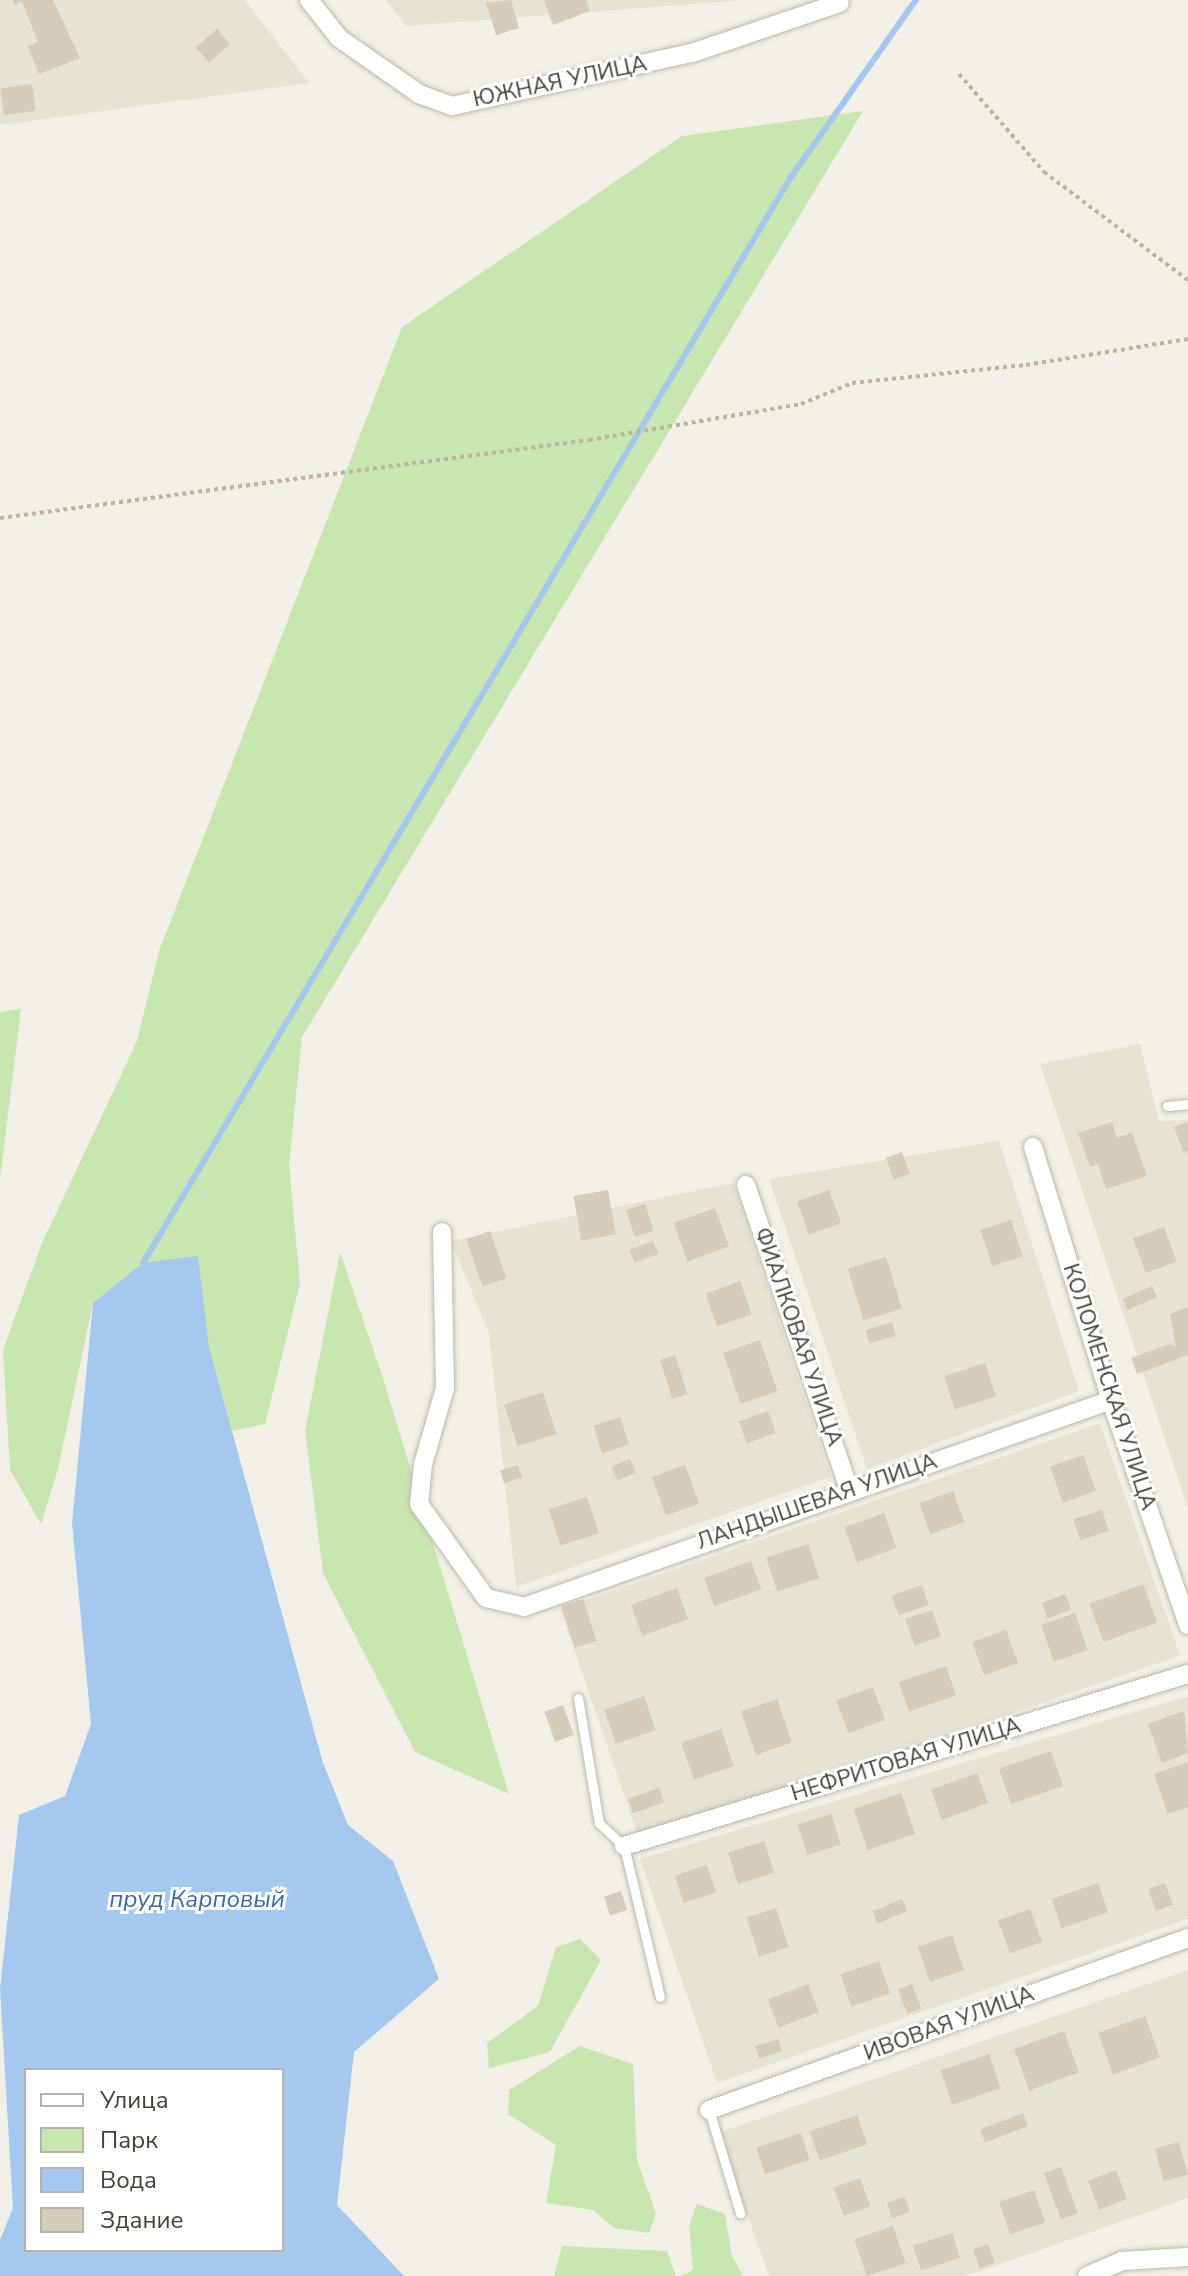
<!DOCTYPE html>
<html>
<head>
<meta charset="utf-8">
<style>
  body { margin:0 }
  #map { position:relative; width:1188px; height:2276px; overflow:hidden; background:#f2f0e6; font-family:"Nunito Sans",sans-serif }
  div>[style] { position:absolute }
  .residential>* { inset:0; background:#e6e2d4; transform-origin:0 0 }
  .green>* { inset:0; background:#c8e6b0 }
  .water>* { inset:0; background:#a4c8ee }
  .stream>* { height:6px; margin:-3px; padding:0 3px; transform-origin:3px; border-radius:3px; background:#a4c8ee }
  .building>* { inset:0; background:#d4cdbc; transform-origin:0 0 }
  .path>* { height:4px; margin-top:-2px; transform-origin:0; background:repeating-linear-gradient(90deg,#bfb69b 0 4px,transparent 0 8px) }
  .roads { filter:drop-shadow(0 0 2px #beb9a9) drop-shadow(0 0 2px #beb9a9) }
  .lane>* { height:9px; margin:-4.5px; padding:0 4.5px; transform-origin:4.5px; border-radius:4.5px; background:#fff }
  .street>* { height:18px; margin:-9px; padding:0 9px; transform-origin:9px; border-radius:9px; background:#fff }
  span { translate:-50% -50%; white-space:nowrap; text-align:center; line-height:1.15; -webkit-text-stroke:6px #fff; paint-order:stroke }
  .street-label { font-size:22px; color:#454136 }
  .water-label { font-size:24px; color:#326dad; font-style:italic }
  .legend { position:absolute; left:24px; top:2068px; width:260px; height:184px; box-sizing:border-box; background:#fff; border:2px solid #b5b3af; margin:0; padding:10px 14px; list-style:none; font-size:24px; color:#454136 }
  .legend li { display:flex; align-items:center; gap:16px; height:40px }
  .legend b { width:40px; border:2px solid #b5b3af }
</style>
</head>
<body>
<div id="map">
  <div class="residential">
    <div style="clip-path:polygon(0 0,245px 0,309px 83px,0 125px)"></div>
    <div style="clip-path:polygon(386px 0,744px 0,406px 26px)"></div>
    <div style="clip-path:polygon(1140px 1044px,1159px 1121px,1188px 1120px,1188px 1509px,1040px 1064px)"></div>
    <div style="clip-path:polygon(999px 1141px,1079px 1391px,867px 1469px,769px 1179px)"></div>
    <div style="clip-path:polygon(733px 1183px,831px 1477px,516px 1587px,489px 1333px,451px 1241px)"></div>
    <div style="left:1100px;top:1423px;width:246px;height:571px;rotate:71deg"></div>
    <div style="clip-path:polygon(1188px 1696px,1188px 1919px,717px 2083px,640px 1859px)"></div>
    <div style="clip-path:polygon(1188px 1970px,1188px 2198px,966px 2276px,769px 2276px,718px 2133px)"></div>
  </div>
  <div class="green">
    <div style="clip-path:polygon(863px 111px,302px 1037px,289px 1164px,300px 1283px,265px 1424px,232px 1431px,209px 1347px,93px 1303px,58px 1469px,41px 1524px,10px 1470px,3px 1350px,42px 1243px,137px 1041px,159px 951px,402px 327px,682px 136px)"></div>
    <div style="clip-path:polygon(21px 1009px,0 1179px,0 1012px)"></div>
    <div style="clip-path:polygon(340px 1252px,383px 1378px,509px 1794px,415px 1752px,323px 1573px,305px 1431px)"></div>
    <div style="clip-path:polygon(580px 1939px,601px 1960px,550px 2052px,489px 2068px,487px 2043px,538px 2006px,556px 1947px)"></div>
    <div style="clip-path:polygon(580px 2046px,633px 2064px,637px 2160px,656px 2213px,649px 2233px,614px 2228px,593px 2210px,546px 2203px,556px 2145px,508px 2114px,509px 2090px)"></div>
    <div style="clip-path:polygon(697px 2204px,725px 2214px,732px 2256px,743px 2276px,681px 2276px,693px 2270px,689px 2226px)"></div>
    <div style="clip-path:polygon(562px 2246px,667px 2251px,676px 2276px,554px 2276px)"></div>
  </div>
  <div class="water">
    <div style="clip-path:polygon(evenodd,198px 1256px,209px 1347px,322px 1760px,348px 1825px,393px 1861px,439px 1979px,354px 2052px,337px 2205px,404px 2276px,0 2276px,0 2240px,13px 2208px,0 1989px,19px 1815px,65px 1796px,91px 1724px,72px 1523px,93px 1303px,143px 1263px,198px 1256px,26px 2070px,282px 2070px,282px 2250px,26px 2250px,26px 2070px)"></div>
  </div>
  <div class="stream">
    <div style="left:143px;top:1263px;width:1265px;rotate:-59.18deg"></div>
    <div style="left:791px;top:177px;width:217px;rotate:-54.8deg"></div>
  </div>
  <div class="building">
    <div style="clip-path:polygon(13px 0,53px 0,80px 58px,39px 74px,28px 46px,38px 42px,22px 2px,15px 5px)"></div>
    <div style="clip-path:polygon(511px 0,519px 28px,496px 35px,486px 3px)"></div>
    <div style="clip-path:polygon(544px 0,586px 0,590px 11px,553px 25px)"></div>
    <div style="left:217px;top:29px;width:20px;height:28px;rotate:49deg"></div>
    <div style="left:32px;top:84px;width:27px;height:32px;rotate:82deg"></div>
    <div style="clip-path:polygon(1112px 1122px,1117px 1138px,1132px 1133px,1147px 1176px,1106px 1189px,1098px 1164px,1090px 1167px,1078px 1133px)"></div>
    <div style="clip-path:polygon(1188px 1122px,1188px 1151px,1184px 1153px,1174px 1127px)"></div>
    <div style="left:902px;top:1152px;width:23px;height:17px;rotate:70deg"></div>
    <div style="left:608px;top:1190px;width:45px;height:35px;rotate:80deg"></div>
    <div style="left:829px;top:1190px;width:35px;height:34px;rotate:70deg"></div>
    <div style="left:645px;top:1204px;width:28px;height:20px;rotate:72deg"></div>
    <div style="left:715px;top:1208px;width:41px;height:44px;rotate:70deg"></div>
    <div style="left:1011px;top:1220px;width:38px;height:32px;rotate:72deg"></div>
    <div style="left:1164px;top:1227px;width:37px;height:33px;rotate:70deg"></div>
    <div style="left:490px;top:1231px;width:50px;height:25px;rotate:71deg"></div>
    <div style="left:653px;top:1241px;width:14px;height:25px;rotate:69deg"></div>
    <div style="left:886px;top:1257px;width:54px;height:40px;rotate:73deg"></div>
    <div style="left:740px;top:1281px;width:35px;height:37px;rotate:70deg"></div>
    <div style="left:1152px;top:1286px;width:12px;height:32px;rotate:66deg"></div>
    <div style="clip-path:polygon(1188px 1307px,1188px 1355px,1137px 1374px,1131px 1358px,1169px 1344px,1176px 1347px,1170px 1314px)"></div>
    <div style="left:892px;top:1322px;width:14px;height:28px;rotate:73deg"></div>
    <div style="left:760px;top:1340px;width:54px;height:39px;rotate:71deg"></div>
    <div style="left:675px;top:1355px;width:41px;height:16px;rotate:72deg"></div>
    <div style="left:985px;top:1363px;width:35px;height:43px;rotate:72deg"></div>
    <div style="left:543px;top:1392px;width:44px;height:41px;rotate:72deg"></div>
    <div style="left:768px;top:1411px;width:23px;height:31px;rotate:70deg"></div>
    <div style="left:620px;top:1417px;width:29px;height:28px;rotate:72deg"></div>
    <div style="left:1083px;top:1455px;width:38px;height:35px;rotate:70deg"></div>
    <div style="left:630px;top:1459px;width:15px;height:20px;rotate:67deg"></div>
    <div style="left:518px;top:1465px;width:13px;height:19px;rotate:72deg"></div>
    <div style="left:685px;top:1465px;width:41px;height:35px;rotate:70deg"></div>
    <div style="left:953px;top:1491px;width:33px;height:36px;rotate:70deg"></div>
    <div style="left:587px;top:1497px;width:38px;height:40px;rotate:72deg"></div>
    <div style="left:1102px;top:1510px;width:22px;height:30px;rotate:72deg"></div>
    <div style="left:884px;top:1513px;width:37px;height:42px;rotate:70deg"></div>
    <div style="left:808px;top:1544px;width:36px;height:44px;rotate:72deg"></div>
    <div style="left:751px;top:1561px;width:30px;height:50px;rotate:70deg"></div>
    <div style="left:1143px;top:1584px;width:41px;height:57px;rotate:70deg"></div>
    <div style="left:922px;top:1585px;width:21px;height:32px;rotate:71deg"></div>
    <div style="left:677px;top:1588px;width:33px;height:49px;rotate:70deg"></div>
    <div style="left:1065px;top:1594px;width:17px;height:25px;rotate:69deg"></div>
    <div style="left:583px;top:1599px;width:44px;height:23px;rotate:72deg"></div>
    <div style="left:932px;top:1610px;width:28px;height:28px;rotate:71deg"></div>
    <div style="left:1075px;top:1613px;width:39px;height:36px;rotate:71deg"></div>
    <div style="left:1006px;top:1630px;width:35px;height:36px;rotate:70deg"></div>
    <div style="left:946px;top:1666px;width:31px;height:50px;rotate:71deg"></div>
    <div style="left:873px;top:1687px;width:35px;height:39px;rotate:70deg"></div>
    <div style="left:644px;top:1696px;width:36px;height:42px;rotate:71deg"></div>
    <div style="left:777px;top:1699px;width:46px;height:38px;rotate:71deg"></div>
    <div style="left:563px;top:1705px;width:32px;height:20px;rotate:70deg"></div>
    <div style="clip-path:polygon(1184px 1711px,1188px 1753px,1162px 1763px,1148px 1724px)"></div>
    <div style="left:721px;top:1729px;width:39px;height:42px;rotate:71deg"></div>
    <div style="left:1051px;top:1751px;width:37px;height:55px;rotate:71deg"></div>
    <div style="clip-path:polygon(1188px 1762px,1188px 1807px,1168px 1814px,1154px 1774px)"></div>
    <div style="left:977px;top:1773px;width:32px;height:49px;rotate:70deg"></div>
    <div style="left:659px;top:1788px;width:15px;height:33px;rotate:70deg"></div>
    <div style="left:901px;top:1793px;width:43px;height:50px;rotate:71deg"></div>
    <div style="left:831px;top:1814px;width:32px;height:35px;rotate:72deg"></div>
    <div style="left:764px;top:1841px;width:33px;height:38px;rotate:72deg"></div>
    <div style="left:707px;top:1865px;width:29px;height:34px;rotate:72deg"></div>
    <div style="left:1098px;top:1883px;width:31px;height:49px;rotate:71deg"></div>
    <div style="left:1165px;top:1883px;width:23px;height:18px;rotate:70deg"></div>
    <div style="left:621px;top:1891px;width:20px;height:18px;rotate:72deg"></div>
    <div style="left:902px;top:1899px;width:13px;height:32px;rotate:67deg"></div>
    <div style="left:776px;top:1908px;width:41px;height:31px;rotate:72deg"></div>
    <div style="left:1030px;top:1909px;width:35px;height:34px;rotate:70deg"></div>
    <div style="left:952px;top:1935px;width:37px;height:36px;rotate:71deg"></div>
    <div style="left:879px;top:1961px;width:34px;height:41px;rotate:71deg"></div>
    <div style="left:808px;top:1984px;width:30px;height:43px;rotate:69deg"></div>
    <div style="left:912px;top:1984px;width:26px;height:15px;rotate:69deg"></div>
    <div style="left:1145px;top:2016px;width:44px;height:50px;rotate:70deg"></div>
    <div style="left:1064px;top:2031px;width:44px;height:53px;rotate:70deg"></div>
    <div style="left:778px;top:2039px;width:13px;height:24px;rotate:72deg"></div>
    <div style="left:989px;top:2054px;width:36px;height:51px;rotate:71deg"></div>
    <div style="left:1023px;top:2113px;width:14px;height:46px;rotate:69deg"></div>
    <div style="left:857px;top:2115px;width:31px;height:50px;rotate:71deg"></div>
    <div style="left:801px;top:2133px;width:28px;height:47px;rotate:72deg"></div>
    <div style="left:1179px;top:2142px;width:34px;height:25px;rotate:75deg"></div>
    <div style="left:1061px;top:2167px;width:49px;height:18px;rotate:70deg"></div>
    <div style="left:1116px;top:2170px;width:31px;height:30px;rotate:69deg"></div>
    <div style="left:860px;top:2178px;width:30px;height:28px;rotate:70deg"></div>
    <div style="left:1034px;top:2190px;width:34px;height:37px;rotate:71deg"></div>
    <div style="left:905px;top:2197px;width:16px;height:19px;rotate:72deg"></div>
    <div style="left:893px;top:2226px;width:39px;height:41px;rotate:71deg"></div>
    <div style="left:952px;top:2233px;width:26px;height:41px;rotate:72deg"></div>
    <div style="left:988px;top:2244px;width:20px;height:16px;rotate:70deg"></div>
  </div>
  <div class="path">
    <div style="left:959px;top:74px;width:130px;rotate:49.1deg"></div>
    <div style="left:1044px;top:172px;width:180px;rotate:36.9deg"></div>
    <div style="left:0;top:518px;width:594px;rotate:-7.54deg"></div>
    <div style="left:589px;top:440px;width:215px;rotate:-9.6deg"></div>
    <div style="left:801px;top:404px;width:55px;rotate:-22.4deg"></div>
    <div style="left:852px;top:383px;width:175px;rotate:-5.9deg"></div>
    <div style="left:1026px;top:365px;width:164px;rotate:-9.1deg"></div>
  </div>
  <div class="roads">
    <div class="lane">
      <div style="left:1167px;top:1106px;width:21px;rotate:-5deg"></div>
      <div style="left:578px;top:1698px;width:127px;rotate:80.5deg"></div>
      <div style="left:599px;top:1823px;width:34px;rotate:43deg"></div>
      <div style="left:624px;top:1846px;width:155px;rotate:76.6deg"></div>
      <div style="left:709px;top:2110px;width:108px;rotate:73.2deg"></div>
    </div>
    <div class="street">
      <div style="left:309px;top:0;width:48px;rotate:51.7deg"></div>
      <div style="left:339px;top:38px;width:98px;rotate:35deg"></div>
      <div style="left:419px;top:94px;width:35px;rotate:20deg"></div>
      <div style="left:452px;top:106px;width:246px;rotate:-12.5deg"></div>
      <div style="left:692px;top:53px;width:156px;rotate:-18.7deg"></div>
      <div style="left:1033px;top:1147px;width:265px;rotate:72.9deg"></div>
      <div style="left:1111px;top:1400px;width:238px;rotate:71.1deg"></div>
      <div style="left:746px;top:1185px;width:321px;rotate:71.3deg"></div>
      <div style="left:442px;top:1232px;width:156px;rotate:88.9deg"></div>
      <div style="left:445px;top:1388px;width:79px;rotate:106.1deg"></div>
      <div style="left:423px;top:1464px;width:40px;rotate:95.7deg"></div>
      <div style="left:419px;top:1504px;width:115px;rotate:54.5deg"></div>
      <div style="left:486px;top:1598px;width:39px;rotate:13deg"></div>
      <div style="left:524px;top:1607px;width:622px;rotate:-19.42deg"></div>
      <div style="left:624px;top:1846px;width:590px;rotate:-16.96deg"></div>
      <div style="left:709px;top:2110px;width:509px;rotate:-19.75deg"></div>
      <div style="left:1087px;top:2276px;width:38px;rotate:-23deg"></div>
      <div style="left:1122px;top:2261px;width:66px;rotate:-3.5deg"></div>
    </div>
  </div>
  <div class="street-label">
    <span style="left:560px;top:82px;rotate:-12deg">ЮЖНАЯ УЛИЦА</span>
    <span style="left:798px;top:1337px;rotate:71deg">ФИАЛКОВАЯ УЛИЦА</span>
    <span style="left:1109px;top:1387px;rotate:72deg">КОЛОМЕНСКАЯ УЛИЦА</span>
    <span style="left:817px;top:1502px;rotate:-19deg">ЛАНДЫШЕВАЯ УЛИЦА</span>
    <span style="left:906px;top:1760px;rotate:-17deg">НЕФРИТОВАЯ УЛИЦА</span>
    <span style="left:949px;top:2024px;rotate:-20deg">ИВОВАЯ УЛИЦА</span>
  </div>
  <div class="water-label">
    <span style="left:197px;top:1900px">пруд Карповый</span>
  </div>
  <ul class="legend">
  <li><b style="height:10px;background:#fff"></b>Улица</li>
  <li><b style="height:22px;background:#c8e6b0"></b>Парк</li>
  <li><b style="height:22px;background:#a4c8ee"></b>Вода</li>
  <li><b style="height:22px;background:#d4cdbc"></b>Здание</li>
  </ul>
</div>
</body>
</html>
